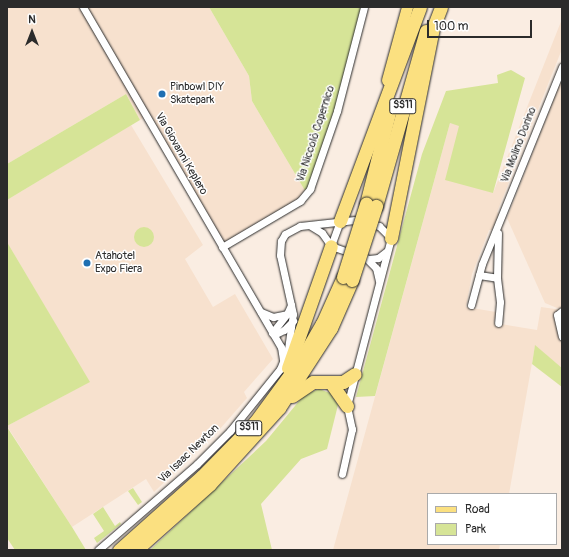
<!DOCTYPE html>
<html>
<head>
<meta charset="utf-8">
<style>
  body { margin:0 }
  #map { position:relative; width:569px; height:557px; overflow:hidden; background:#faede2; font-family:Pangolin,sans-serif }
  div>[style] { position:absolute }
  .built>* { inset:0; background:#f7e1ce }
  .green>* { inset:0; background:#d6e497 }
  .round { border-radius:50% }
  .roads { filter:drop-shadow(0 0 1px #2b2b2b) drop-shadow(0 0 1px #2b2b2b) }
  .street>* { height:7px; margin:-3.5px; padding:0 3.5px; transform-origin:3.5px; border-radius:3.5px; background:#fff }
  .primary>* { height:11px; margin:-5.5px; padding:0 5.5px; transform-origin:5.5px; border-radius:5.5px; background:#fbe080 }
  .highway>* { height:13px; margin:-6.5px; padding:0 6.5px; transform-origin:6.5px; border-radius:6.5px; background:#fbe080 }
  .bridges { filter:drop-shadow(0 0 1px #2b2b2b) drop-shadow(0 0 1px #2b2b2b) }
  .highway-bridge>* { height:13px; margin:-6.5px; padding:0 6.5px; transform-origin:6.5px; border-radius:6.5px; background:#fbe080 }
  .dots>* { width:11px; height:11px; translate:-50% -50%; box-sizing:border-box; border:2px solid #fff; border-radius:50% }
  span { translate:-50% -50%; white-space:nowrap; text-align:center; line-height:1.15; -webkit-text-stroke:3px #fff; paint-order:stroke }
  .shield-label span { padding:1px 3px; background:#fff; border:1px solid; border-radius:3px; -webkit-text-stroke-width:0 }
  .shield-label { font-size:10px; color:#2b2b2b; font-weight:700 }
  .poi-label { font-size:11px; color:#2b2b2b }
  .left { translate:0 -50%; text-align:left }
  .street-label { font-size:11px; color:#2b2b2b }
  .frame { position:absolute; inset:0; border:8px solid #2b2b2b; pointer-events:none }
  .legend { position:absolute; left:427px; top:493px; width:130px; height:52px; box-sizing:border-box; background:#fff; border:1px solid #aaa; margin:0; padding:5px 7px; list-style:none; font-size:12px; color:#2b2b2b }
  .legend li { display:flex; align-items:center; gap:8px; height:20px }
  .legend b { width:20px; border:1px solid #aaa }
  .north { position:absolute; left:12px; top:12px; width:40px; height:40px; -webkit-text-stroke:3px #fff; paint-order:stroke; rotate:0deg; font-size:11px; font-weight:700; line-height:16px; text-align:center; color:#2b2b2b }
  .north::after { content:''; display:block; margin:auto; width:14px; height:18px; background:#2b2b2b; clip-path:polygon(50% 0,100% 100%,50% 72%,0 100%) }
  .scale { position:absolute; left:427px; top:20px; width:105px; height:18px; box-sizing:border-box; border:2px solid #2b2b2b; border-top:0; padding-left:5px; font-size:12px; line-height:14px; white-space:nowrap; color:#2b2b2b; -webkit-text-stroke:3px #fff; paint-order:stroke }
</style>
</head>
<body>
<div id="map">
  <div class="built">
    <div style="clip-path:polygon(7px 7px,209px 7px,249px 76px,252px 101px,307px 194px,222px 247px,146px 116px,140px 120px,126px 94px,7px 164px)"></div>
    <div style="clip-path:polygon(562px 19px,562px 49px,497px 212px,500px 214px,492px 230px,489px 230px,472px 274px,466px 307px,496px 312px,494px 323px,537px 330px,541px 307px,562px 310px,562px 368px,535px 346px,509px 494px,428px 494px,428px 544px,500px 544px,499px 550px,333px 550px,450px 123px,459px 125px,493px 193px)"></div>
    <div style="clip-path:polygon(562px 78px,562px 310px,545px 303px,507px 218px)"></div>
    <div style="clip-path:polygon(131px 125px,203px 245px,185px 259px,213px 307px,235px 294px,273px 359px,244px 392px,247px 398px,219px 430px,154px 492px,146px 479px,72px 527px,7px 426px,89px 382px,7px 242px,7px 200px)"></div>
  </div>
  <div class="green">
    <div style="clip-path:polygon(209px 7px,364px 7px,342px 91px,307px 194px,252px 101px,249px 76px)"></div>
    <div style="clip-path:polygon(511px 70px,525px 78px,493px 193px,445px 180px,459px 126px,450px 123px,375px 396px,356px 397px,422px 154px,446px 91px,498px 83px,497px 75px)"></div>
    <div style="clip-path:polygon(126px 94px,140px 120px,7px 200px,7px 164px)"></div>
    <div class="round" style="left:134px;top:227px;width:20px;height:20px"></div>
    <div style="clip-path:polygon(7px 242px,90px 382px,7px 426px)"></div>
    <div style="clip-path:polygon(535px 345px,562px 368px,562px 387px,532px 364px)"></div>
    <div style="clip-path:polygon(319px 389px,330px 393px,338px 405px,327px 449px,301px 459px,261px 504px,272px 550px,150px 550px,266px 441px,304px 395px)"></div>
    <div style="clip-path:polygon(7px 427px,72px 527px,86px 550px,15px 550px,7px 538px)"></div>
    <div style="clip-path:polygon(133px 488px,142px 502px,138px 505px,128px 491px)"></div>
    <div style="clip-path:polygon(103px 507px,115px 526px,120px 522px,121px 524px,97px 543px,94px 538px,104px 531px,93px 514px)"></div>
  </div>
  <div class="roads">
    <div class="street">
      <div style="left:83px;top:7px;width:393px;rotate:59.8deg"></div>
      <div style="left:281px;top:347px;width:12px;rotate:81deg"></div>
      <div style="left:340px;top:221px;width:27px;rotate:110deg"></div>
      <div style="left:331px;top:246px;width:40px;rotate:18.9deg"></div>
      <div style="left:369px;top:259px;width:9px;rotate:-6deg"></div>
      <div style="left:378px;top:258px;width:11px;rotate:-38deg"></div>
      <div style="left:311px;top:226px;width:13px;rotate:32deg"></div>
      <div style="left:322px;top:233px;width:16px;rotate:55deg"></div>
      <div style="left:498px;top:233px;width:45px;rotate:91.3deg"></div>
      <div style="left:497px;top:278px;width:24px;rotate:83deg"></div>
      <div style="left:500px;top:302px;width:21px;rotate:95deg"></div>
      <div style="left:222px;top:247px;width:91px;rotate:-30.5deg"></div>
      <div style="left:300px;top:201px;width:16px;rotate:-50deg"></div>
      <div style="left:310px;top:189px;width:83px;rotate:-70.9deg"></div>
      <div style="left:337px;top:111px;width:107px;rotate:-75.4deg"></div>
      <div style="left:367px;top:259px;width:13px;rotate:45deg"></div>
      <div style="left:376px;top:268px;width:13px;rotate:77deg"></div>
      <div style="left:479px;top:275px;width:18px;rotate:9deg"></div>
      <div style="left:471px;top:305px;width:42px;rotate:-75deg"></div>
      <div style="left:482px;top:264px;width:213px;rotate:-67.9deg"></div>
      <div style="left:562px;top:311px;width:6px;rotate:141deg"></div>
      <div style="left:557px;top:315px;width:22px;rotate:77deg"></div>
      <div style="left:261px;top:312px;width:13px;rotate:23deg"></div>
      <div style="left:273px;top:317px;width:14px;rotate:-12deg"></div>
      <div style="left:272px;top:333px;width:24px;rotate:-52deg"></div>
      <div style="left:287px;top:314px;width:10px;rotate:-66deg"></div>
      <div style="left:274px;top:335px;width:11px;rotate:-27deg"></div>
      <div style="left:284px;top:330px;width:13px;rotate:-45deg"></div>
      <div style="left:98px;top:550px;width:131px;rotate:-41deg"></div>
      <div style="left:197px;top:464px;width:47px;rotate:-45deg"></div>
      <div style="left:230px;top:431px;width:80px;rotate:-51.1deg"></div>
      <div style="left:280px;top:369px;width:22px;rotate:-68deg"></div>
      <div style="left:288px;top:349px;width:35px;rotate:-82deg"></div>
      <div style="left:293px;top:314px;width:60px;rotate:-102.4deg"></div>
      <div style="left:280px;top:255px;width:14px;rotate:-86deg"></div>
      <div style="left:281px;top:241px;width:8px;rotate:-60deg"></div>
      <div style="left:285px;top:234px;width:17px;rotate:-28deg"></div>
      <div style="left:300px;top:226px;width:55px;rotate:-6.2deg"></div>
      <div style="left:355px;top:220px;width:25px;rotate:14deg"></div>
      <div style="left:379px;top:226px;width:17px;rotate:45deg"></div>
      <div style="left:391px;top:238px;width:174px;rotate:104.7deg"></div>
      <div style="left:347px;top:406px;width:24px;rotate:78deg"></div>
      <div style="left:352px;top:429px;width:46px;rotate:102.5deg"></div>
    </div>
    <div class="primary">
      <div style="left:387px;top:80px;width:76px;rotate:-74.7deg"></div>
    </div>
    <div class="highway">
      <div style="left:366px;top:204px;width:98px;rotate:-75.8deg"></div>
      <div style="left:376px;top:206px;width:182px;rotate:-74.1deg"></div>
      <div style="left:340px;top:221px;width:228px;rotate:-69.5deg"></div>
      <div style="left:391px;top:238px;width:214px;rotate:-78.7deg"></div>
      <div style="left:433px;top:28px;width:22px;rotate:-69deg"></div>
      <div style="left:288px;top:368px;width:129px;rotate:-70.6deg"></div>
      <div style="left:331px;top:383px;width:28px;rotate:55deg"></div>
      <div style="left:292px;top:396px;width:25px;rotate:-34deg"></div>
      <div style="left:313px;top:382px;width:30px"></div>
      <div style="left:343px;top:382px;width:14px;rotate:-34deg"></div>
      <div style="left:119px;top:550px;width:111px;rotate:-41.7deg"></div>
      <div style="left:202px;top:476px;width:76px;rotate:-45.5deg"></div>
      <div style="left:255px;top:422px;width:79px;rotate:-53.7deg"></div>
      <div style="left:302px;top:358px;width:39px;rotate:-60deg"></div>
      <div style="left:322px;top:324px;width:51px;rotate:-65.9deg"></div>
      <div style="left:136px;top:550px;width:99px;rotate:-41.7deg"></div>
      <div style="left:210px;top:484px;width:103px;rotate:-47.8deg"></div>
      <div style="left:279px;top:408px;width:95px;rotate:-57deg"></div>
      <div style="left:331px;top:328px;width:52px;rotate:-66.4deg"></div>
    </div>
  </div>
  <div class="bridges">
    <div class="highway-bridge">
      <div style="left:343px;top:277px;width:77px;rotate:-72.5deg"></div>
      <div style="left:352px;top:280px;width:78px;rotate:-72deg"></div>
    </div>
  </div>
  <div class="dots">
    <div style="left:162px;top:94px;background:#1f6fb2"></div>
    <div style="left:87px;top:263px;background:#1f6fb2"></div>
  </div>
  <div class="shield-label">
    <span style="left:403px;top:106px">SS11</span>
    <span style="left:249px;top:428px">SS11</span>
  </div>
  <div class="poi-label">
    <span class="left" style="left:170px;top:94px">Pinbowl DIY<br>Skatepark</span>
    <span class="left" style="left:95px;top:263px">Atahotel<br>Expo Fiera</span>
  </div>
  <div class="street-label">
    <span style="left:316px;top:134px;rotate:-72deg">Via Niccolò Copernico</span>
    <span style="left:519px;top:145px;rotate:-69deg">Via Molino Dorino</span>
    <span style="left:181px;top:154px;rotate:60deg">Via Giovanni Keplero</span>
    <span style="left:189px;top:454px;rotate:-44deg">Via Isaac Newton</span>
  </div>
  <div class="frame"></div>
  <ul class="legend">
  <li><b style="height:5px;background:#fbe080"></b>Road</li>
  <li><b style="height:11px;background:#d6e497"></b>Park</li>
  </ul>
  <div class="north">N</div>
  <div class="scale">100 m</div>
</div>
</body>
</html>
